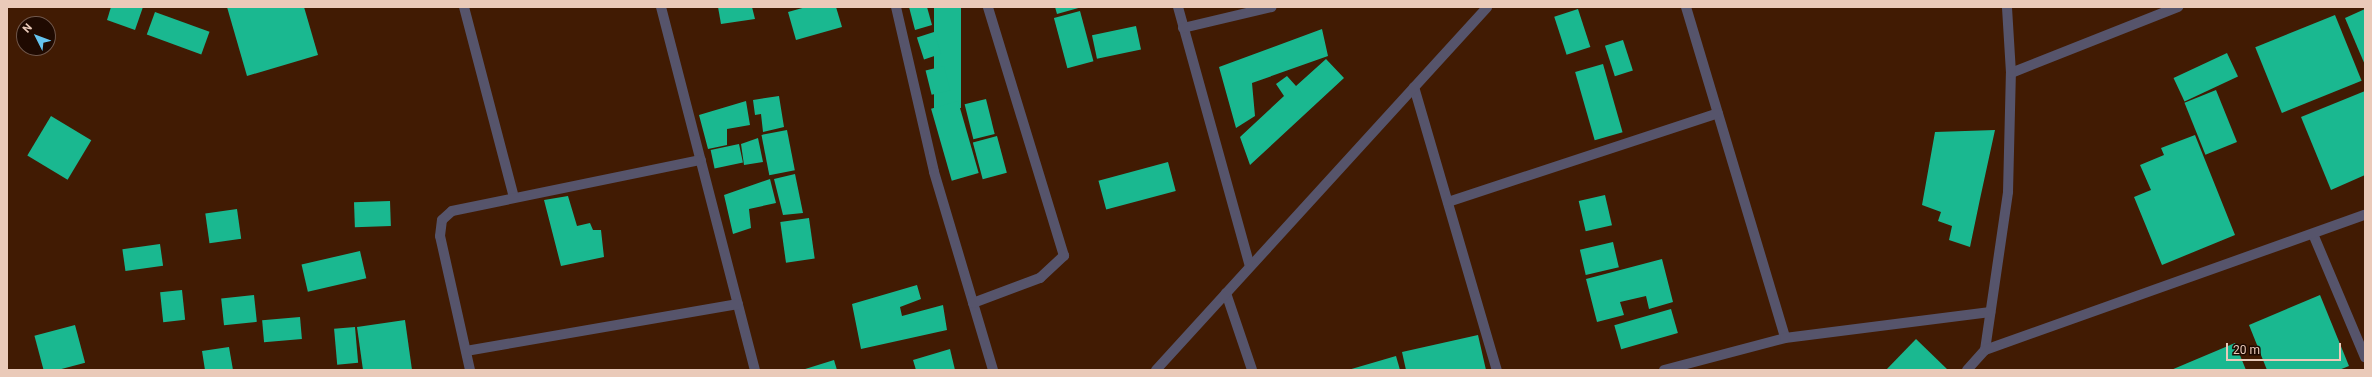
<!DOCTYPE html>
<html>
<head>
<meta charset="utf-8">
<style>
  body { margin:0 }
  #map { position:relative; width:2372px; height:377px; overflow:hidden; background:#411b03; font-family:Roboto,sans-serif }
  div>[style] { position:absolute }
  .building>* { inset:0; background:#1ab890; transform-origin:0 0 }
  .minor>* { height:10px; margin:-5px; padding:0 5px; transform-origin:5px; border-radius:5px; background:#56546b }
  span { translate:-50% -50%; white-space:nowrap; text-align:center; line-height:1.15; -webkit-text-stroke:4px #1f0a01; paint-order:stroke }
  .frame { position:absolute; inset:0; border:8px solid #eacab9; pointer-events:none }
  .north { position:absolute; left:16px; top:16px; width:40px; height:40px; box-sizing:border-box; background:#1f0a01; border:1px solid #70574b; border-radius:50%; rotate:312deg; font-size:11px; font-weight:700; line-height:16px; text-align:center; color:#eacab9 }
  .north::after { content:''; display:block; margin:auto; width:14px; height:18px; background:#65c4ef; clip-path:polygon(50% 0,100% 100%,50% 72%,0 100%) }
  .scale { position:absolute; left:2226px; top:343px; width:115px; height:18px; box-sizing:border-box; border:2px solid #eacab9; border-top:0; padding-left:5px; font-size:12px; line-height:14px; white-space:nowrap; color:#eacab9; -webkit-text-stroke:3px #1f0a01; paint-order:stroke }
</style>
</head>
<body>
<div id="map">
  <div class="building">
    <div style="clip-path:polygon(111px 7px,143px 7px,135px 30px,107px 20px)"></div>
    <div style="clip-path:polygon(227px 7px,304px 7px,318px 55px,247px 76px)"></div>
    <div style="clip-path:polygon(718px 7px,752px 7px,755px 19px,721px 24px)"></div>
    <div style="clip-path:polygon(806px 7px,836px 7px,842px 27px,796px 40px,788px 12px)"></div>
    <div style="clip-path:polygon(909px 7px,927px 7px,932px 25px,915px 30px)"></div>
    <div style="left:934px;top:7px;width:27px;height:101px"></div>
    <div style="clip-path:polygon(1055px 7px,1082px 7px,1057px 14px)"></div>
    <div style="left:1578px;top:9px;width:40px;height:25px;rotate:72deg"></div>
    <div style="clip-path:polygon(2365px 9px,2365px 65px,2345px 18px)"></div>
    <div style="left:1080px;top:11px;width:52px;height:27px;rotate:75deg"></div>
    <div style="left:155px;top:12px;width:58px;height:24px;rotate:20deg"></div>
    <div style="left:2335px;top:15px;width:71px;height:86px;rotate:68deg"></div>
    <div style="left:1136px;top:26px;width:24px;height:45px;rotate:78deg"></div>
    <div style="clip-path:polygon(1322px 29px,1328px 56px,1252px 83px,1255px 116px,1236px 128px,1219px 67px)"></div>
    <div style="left:934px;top:32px;width:23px;height:18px;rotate:72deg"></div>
    <div style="left:1623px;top:40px;width:32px;height:19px;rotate:72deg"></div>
    <div style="left:2227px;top:53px;width:26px;height:59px;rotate:65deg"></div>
    <div style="clip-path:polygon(1326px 59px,1344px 78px,1250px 165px,1240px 137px,1284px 96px,1276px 84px,1287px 76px,1296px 86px)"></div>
    <div style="left:1603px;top:64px;width:71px;height:29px;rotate:74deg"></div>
    <div style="left:944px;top:66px;width:25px;height:19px;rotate:76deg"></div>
    <div style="left:2216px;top:90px;width:56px;height:34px;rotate:68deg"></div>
    <div style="clip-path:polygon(2365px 91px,2365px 175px,2331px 190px,2301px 117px)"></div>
    <div style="clip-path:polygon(779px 96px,784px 127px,763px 132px,761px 114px,755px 115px,753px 100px)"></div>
    <div style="left:986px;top:99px;width:36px;height:22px;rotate:76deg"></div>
    <div style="clip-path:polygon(746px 101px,750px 125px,727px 129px,727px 145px,708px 149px,699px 115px)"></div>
    <div style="left:958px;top:101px;width:75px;height:28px;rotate:74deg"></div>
    <div style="left:51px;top:116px;width:47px;height:46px;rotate:31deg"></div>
    <div style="left:787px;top:130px;width:41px;height:26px;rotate:79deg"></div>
    <div style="clip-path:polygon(1995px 130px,1980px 199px,1970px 247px,1949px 240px,1952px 226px,1938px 221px,1941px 212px,1922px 205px,1935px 132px)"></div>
    <div style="clip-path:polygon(2195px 135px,2235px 235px,2162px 265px,2134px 197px,2151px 190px,2140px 165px,2164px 155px,2161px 148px)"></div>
    <div style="left:997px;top:136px;width:38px;height:25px;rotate:75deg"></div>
    <div style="clip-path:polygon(758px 138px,763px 162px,744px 165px,741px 144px)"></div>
    <div style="left:739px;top:144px;width:19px;height:29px;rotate:78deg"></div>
    <div style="left:1168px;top:162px;width:30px;height:72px;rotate:75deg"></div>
    <div style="clip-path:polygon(795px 174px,803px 213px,783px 215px,774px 179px)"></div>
    <div style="clip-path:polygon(770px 179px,776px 203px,749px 209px,751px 228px,733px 234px,724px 195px)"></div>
    <div style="left:1605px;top:195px;width:31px;height:27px;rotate:77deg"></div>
    <div style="clip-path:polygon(568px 196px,577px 226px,590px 223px,593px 230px,601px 230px,604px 257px,561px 266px,544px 200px)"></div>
    <div style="left:390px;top:201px;width:25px;height:36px;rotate:88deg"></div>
    <div style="left:237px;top:209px;width:30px;height:32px;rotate:82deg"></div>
    <div style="left:809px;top:218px;width:41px;height:29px;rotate:82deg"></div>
    <div style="left:1613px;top:242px;width:26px;height:34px;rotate:77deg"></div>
    <div style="left:160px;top:244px;width:22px;height:38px;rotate:82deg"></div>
    <div style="left:360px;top:251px;width:28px;height:60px;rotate:77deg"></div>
    <div style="clip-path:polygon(1662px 259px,1673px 302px,1649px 309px,1646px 296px,1620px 302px,1624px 315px,1597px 322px,1586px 279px)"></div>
    <div style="clip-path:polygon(917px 285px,921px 299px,900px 307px,902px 316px,943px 305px,947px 330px,861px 349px,852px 304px)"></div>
    <div style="left:182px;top:290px;width:30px;height:22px;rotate:84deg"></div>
    <div style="left:254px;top:295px;width:27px;height:33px;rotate:84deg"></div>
    <div style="clip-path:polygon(2320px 295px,2349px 366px,2339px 370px,2267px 370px,2249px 325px)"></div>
    <div style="left:1671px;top:309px;width:25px;height:59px;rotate:74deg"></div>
    <div style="left:300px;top:317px;width:22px;height:38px;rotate:85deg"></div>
    <div style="clip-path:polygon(405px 320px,412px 370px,363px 370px,357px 327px)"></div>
    <div style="left:75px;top:325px;width:39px;height:42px;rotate:75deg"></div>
    <div style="left:355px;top:327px;width:36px;height:21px;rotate:85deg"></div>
    <div style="clip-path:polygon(1478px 335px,1486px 370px,1406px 370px,1402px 352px)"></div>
    <div style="clip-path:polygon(1916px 339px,1948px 370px,1886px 370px)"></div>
    <div style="clip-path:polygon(2235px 343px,2246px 370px,2171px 370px)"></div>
    <div style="clip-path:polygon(229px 347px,233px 370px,205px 370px,202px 351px)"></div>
    <div style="clip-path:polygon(950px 349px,955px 370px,916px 370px,913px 360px)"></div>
    <div style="clip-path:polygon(1396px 356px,1400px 370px,1348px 370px)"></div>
    <div style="clip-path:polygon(834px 360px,837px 370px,802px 370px)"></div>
  </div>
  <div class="minor">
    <div style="left:464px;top:7px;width:197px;rotate:75.3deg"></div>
    <div style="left:661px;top:7px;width:375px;rotate:75.5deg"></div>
    <div style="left:896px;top:7px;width:169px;rotate:77deg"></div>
    <div style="left:934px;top:172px;width:207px;rotate:73.4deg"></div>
    <div style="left:1178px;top:7px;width:269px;rotate:74.5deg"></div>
    <div style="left:1686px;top:7px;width:345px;rotate:73.3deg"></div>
    <div style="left:1183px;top:28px;width:91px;rotate:-13.3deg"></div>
    <div style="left:2011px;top:73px;width:180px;rotate:-21.6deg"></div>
    <div style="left:1414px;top:87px;width:295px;rotate:73.7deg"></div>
    <div style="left:1448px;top:202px;width:284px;rotate:-18.2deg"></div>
    <div style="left:2313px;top:234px;width:134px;rotate:67.1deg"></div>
    <div style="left:1226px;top:293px;width:81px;rotate:71.3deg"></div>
    <div style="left:973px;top:303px;width:72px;rotate:-20.5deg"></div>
    <div style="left:1040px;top:278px;width:33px;rotate:-43deg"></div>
    <div style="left:1064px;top:256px;width:260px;rotate:-107deg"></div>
    <div style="left:1985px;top:350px;width:160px;rotate:-81.7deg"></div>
    <div style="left:2008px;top:192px;width:119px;rotate:-88.6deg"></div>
    <div style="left:2011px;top:73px;width:66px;rotate:-93.5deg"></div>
    <div style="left:466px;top:351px;width:276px;rotate:-9.8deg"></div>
    <div style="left:470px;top:370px;width:137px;rotate:-102.6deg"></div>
    <div style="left:440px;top:236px;width:16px;rotate:-83deg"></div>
    <div style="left:442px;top:220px;width:13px;rotate:-42deg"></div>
    <div style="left:452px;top:211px;width:254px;rotate:-11.6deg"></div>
    <div style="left:1156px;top:370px;width:491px;rotate:-47.6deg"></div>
    <div style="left:1664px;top:370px;width:125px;rotate:-14.8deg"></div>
    <div style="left:1785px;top:338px;width:207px;rotate:-7.2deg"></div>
    <div style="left:1967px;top:370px;width:27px;rotate:-48deg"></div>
    <div style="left:1985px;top:350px;width:403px;rotate:-19.6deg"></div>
  </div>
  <div class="frame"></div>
  <div class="north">N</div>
  <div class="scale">20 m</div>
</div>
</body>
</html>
